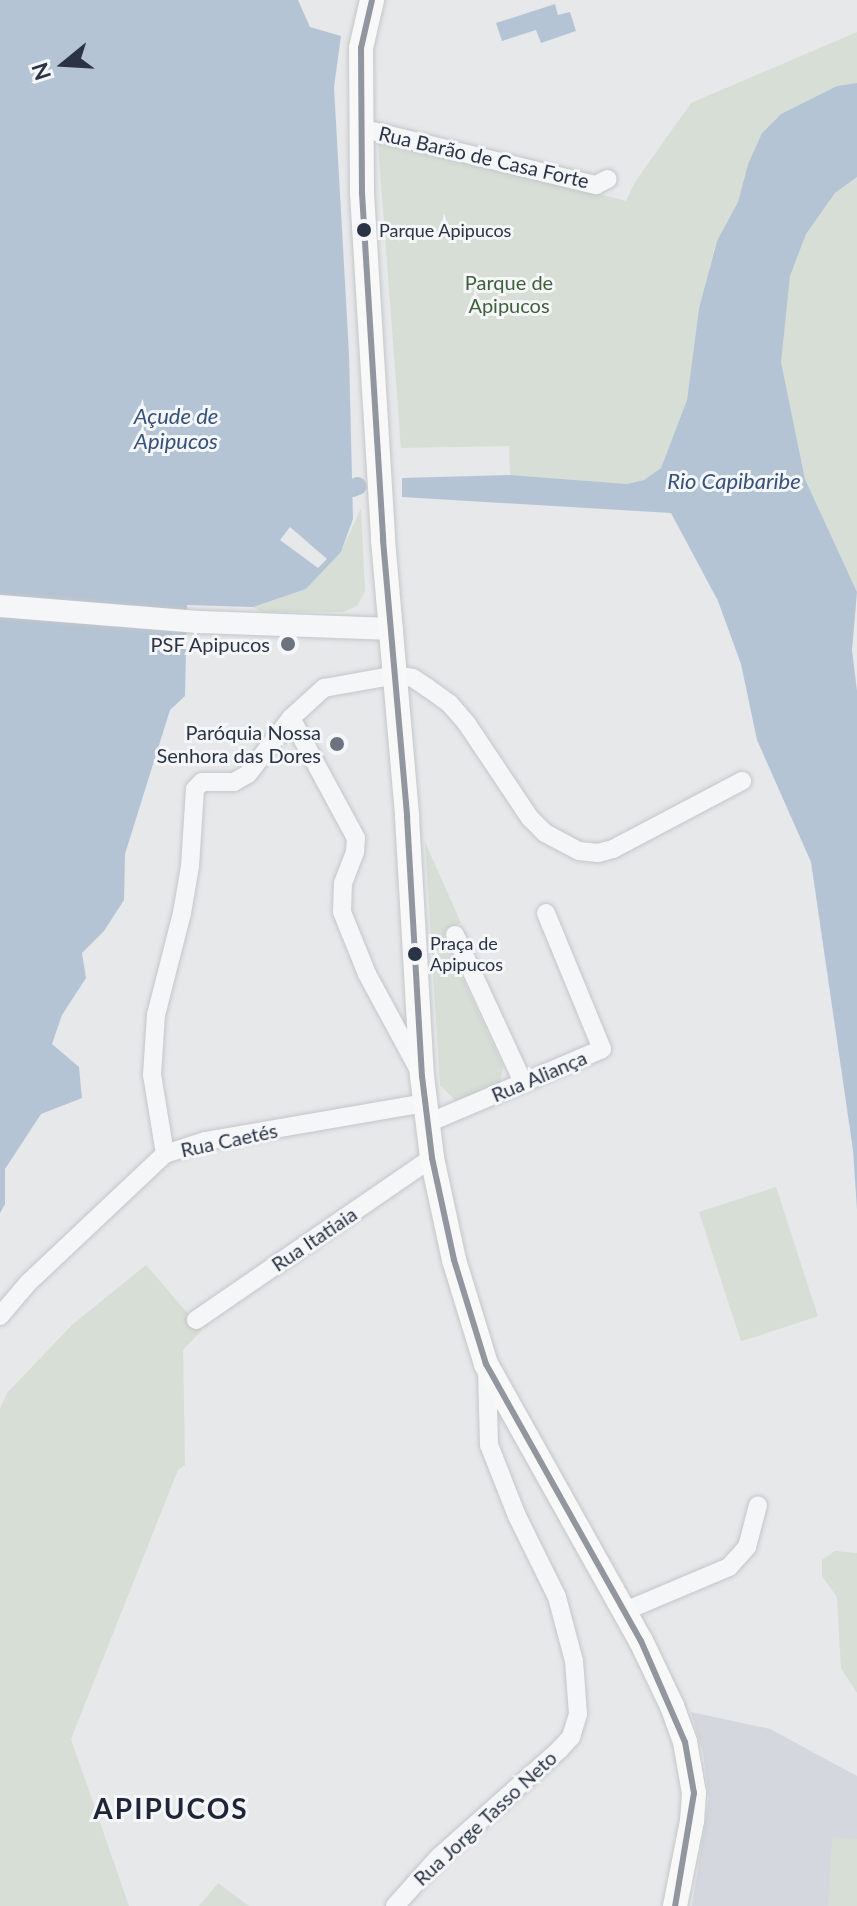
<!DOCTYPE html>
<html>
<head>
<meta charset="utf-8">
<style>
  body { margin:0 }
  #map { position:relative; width:857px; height:1906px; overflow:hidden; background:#e6e8ea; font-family:Lato,sans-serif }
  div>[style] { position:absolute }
  .built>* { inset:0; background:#d4d7dd }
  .green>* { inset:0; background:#d6ded6; transform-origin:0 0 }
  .water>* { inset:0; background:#b4c4d5 }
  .pier>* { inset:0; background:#e6e8ea }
  .canal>* { height:18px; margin:-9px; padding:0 9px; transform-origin:9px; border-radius:9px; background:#b4c4d5 }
  .roads { filter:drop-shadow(0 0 2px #c4c6c8) drop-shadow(0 0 2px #c4c6c8) }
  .minor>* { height:18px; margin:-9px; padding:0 9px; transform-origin:9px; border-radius:9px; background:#f5f6f7 }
  .tertiary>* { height:22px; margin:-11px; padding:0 11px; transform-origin:11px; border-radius:11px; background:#f5f6f7 }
  .secondary>* { height:24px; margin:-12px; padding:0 12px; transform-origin:12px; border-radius:12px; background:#f8f8f8 }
  .bus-1>* { height:6px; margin:-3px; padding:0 3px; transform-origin:3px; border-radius:3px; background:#92969e }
  .dots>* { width:22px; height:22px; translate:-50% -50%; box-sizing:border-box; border:4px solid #f4f6f9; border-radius:50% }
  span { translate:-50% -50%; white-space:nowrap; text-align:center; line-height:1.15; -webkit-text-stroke:6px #f4f6f9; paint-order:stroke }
  .bus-label { font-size:18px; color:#2b3445 }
  .left { translate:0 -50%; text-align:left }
  .street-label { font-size:20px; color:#2b3445 }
  .park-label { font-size:20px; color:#3f6138 }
  .poi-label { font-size:20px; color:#2b3445 }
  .right { translate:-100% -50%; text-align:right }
  .water-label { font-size:22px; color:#34527a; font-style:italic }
  .district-label { font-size:28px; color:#1d2536; font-weight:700; letter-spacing:2px }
  .north { position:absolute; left:24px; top:24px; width:80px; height:80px; -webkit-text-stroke:6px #f4f6f9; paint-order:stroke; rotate:252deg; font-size:22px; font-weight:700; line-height:32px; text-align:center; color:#2b3445 }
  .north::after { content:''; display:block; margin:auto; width:28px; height:36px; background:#2b3445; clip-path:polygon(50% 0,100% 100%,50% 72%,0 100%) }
</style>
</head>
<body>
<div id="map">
  <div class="built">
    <div style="clip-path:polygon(691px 1712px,770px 1729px,857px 1776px,857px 1906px,692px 1906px,709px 1798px,703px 1753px)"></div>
  </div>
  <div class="green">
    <div style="clip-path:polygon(857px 32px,857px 83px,837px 86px,781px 114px,762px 133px,748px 164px,738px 202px,715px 246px,699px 308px,687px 400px,661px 468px,644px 480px,627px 484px,599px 482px,510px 475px,509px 446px,401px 448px,378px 144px,388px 139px,626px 201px,635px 182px,691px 103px)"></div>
    <div style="clip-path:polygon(857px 177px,857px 592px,805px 479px,781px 362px,782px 321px,790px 276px,806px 233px,835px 193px)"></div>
    <div style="clip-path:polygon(361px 508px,365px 591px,357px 606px,343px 612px,262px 612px,253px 607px,306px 589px,341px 552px)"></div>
    <div style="clip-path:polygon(425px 842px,461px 923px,446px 929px,444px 938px,503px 1066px,500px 1083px,456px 1101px,440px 1085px)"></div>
    <div style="left:776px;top:1187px;width:136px;height:81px;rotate:72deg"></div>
    <div style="clip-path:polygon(146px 1265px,202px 1330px,183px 1350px,185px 1465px,178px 1470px,71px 1739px,129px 1906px,0 1906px,0 1409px,7px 1393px,72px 1325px)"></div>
    <div style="clip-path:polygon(835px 1551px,857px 1553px,857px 1693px,841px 1668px,837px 1597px,822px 1576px,822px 1560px)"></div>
    <div style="clip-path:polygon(832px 1837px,857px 1839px,857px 1906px,828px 1906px)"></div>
    <div style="clip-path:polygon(218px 1883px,249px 1906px,199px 1906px)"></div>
  </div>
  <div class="water">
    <div style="clip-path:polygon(0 0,298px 0,310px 27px,341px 36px,334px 87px,349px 354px,353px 519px,341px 552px,306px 589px,253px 607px,187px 605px,185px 696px,170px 710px,125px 854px,124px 900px,104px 931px,82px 953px,86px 978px,62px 1015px,52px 1044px,79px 1067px,82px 1098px,41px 1114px,5px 1169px,5px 1204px,0 1213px)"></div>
    <div style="clip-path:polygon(555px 4px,558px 15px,570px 12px,576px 31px,541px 43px,536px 30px,502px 41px,496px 23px)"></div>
    <div style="clip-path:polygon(857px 83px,857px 177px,835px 193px,806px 234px,790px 276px,781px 362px,805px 479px,857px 592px,852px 650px,857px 691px,857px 1210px,853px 1150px,811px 862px,757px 740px,741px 664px,718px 601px,671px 513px,402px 497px,402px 478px,510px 475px,627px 484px,644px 480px,661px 468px,687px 400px,699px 308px,717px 241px,738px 202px,748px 164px,762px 133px,781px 114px,837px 86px)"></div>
  </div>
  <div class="pier">
    <div style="clip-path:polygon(290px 527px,327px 559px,318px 568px,280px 540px)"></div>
  </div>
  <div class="canal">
    <div style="left:353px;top:488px;width:5px;rotate:-22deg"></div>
  </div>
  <div class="roads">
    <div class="minor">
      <div style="left:360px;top:128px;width:243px;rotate:13.6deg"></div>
      <div style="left:596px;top:185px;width:13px;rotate:-27deg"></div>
      <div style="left:291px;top:718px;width:136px;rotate:61.6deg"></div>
      <div style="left:356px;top:838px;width:14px;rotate:94deg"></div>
      <div style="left:355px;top:852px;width:33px;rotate:111deg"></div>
      <div style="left:343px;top:883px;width:29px;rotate:92deg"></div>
      <div style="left:342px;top:912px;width:67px;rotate:68deg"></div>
      <div style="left:367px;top:974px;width:109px;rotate:61.6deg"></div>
      <div style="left:455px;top:935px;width:160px;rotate:65.2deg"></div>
      <div style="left:428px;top:1123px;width:189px;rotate:-23deg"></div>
      <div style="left:602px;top:1049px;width:147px;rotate:-112.4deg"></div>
      <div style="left:165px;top:1154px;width:80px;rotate:-99.3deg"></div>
      <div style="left:152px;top:1075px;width:60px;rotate:-86.2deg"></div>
      <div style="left:156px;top:1015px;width:105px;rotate:-75.7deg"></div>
      <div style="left:182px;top:913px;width:48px;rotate:-80.3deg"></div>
      <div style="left:190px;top:866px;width:77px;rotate:-86.3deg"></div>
      <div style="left:195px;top:789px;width:10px;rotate:-45deg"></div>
      <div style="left:202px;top:782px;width:32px"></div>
      <div style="left:234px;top:782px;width:16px;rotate:-30deg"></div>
      <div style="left:248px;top:774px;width:71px;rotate:-52.5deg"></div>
      <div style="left:291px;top:718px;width:45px;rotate:-42.3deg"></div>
      <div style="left:324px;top:688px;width:73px;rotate:-10.2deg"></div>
      <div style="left:396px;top:675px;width:17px;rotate:10deg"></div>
      <div style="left:413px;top:678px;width:18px;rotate:34deg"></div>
      <div style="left:428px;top:688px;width:26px;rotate:36deg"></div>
      <div style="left:449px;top:703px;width:28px;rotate:49deg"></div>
      <div style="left:467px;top:724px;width:113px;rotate:56.2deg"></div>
      <div style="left:530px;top:818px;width:21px;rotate:45deg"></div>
      <div style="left:545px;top:833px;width:38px;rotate:28deg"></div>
      <div style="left:579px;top:851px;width:19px;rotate:6deg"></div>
      <div style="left:598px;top:853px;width:16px;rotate:-15deg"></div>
      <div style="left:613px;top:849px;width:146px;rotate:-27.8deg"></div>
      <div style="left:0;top:1316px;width:43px;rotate:-49.7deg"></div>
      <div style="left:28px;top:1283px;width:188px;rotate:-43.3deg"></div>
      <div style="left:165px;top:1154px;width:42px;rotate:-18deg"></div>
      <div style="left:205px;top:1141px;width:224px;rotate:-9.8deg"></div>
      <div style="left:196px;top:1320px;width:286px;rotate:-34.5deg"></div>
      <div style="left:625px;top:1611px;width:113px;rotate:-22.9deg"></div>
      <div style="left:729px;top:1567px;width:27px;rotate:-48deg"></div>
      <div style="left:747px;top:1547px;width:43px;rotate:-75.3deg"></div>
      <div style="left:395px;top:1906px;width:66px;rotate:-48.1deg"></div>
      <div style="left:439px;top:1857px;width:161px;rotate:-41.7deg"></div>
      <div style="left:559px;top:1750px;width:18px;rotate:-47deg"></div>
      <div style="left:571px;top:1737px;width:24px;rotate:-73deg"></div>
      <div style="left:578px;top:1714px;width:53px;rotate:-94.3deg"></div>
      <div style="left:574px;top:1661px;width:66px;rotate:-104.9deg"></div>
      <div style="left:557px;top:1597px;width:90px;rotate:-116.3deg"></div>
      <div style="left:517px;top:1516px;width:76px;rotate:-111.5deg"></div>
      <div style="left:489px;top:1445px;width:79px;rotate:-91.5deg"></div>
    </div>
    <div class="tertiary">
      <div style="left:0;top:606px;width:202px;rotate:4.6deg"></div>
      <div style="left:201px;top:622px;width:191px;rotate:2.1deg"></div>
    </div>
    <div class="secondary">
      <div style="left:372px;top:0;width:49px;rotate:102.9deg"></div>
      <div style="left:361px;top:48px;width:145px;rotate:89.6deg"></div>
      <div style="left:362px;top:193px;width:348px;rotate:86.5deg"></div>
      <div style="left:383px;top:540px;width:278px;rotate:85deg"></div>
      <div style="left:407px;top:817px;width:259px;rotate:86.7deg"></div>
      <div style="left:422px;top:1076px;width:83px;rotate:83deg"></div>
      <div style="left:432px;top:1158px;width:104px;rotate:77.8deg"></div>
      <div style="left:454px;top:1260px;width:109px;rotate:72.9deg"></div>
      <div style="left:486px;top:1364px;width:317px;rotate:60.8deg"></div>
      <div style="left:641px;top:1641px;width:72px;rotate:64.5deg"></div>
      <div style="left:672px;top:1706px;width:38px;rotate:70deg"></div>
      <div style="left:685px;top:1742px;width:52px;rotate:80deg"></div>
      <div style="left:694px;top:1793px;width:28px;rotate:94deg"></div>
      <div style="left:692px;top:1821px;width:87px;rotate:101.3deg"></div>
    </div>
  </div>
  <div class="bus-1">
    <div style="left:372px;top:0;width:49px;rotate:102.9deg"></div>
    <div style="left:361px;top:48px;width:145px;rotate:89.6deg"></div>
    <div style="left:362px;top:193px;width:348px;rotate:86.5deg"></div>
    <div style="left:383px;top:540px;width:278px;rotate:85deg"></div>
    <div style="left:407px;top:817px;width:259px;rotate:86.7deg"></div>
    <div style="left:422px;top:1076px;width:83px;rotate:83deg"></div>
    <div style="left:432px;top:1158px;width:104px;rotate:77.8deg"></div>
    <div style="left:454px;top:1260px;width:109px;rotate:72.9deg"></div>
    <div style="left:486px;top:1364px;width:317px;rotate:60.8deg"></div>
    <div style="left:641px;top:1641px;width:110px;rotate:66.5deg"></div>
    <div style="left:685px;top:1742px;width:52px;rotate:80deg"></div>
    <div style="left:694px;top:1793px;width:115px;rotate:99.5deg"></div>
  </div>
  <div class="dots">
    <div style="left:364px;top:230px;background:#2b3445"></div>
    <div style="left:288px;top:644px;background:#6c737f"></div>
    <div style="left:337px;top:744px;background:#6c737f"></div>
    <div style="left:415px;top:954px;background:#2b3445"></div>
  </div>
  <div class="bus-label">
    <span class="left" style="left:379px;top:230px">Parque Apipucos</span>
    <span class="left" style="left:430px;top:954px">Praça de<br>Apipucos</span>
  </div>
  <div class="street-label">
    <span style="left:484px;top:157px;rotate:13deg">Rua Barão de Casa Forte</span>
    <span style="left:539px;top:1076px;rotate:-23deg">Rua Aliança</span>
    <span style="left:229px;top:1140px;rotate:-12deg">Rua Caetés</span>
    <span style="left:314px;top:1239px;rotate:-34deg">Rua Itatiaia</span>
    <span style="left:485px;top:1818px;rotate:-43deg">Rua Jorge Tasso Neto</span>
  </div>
  <div class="park-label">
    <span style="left:509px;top:294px">Parque de<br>Apipucos</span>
  </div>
  <div class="poi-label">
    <span class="right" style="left:270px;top:644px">PSF Apipucos</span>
    <span class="right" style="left:321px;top:744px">Paróquia Nossa<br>Senhora das Dores</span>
  </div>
  <div class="water-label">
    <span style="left:176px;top:428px">Açude de<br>Apipucos</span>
    <span style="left:734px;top:481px">Rio Capibaribe</span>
  </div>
  <div class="district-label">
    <span style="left:171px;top:1808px">APIPUCOS</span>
  </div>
  <div class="north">N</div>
</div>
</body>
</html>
